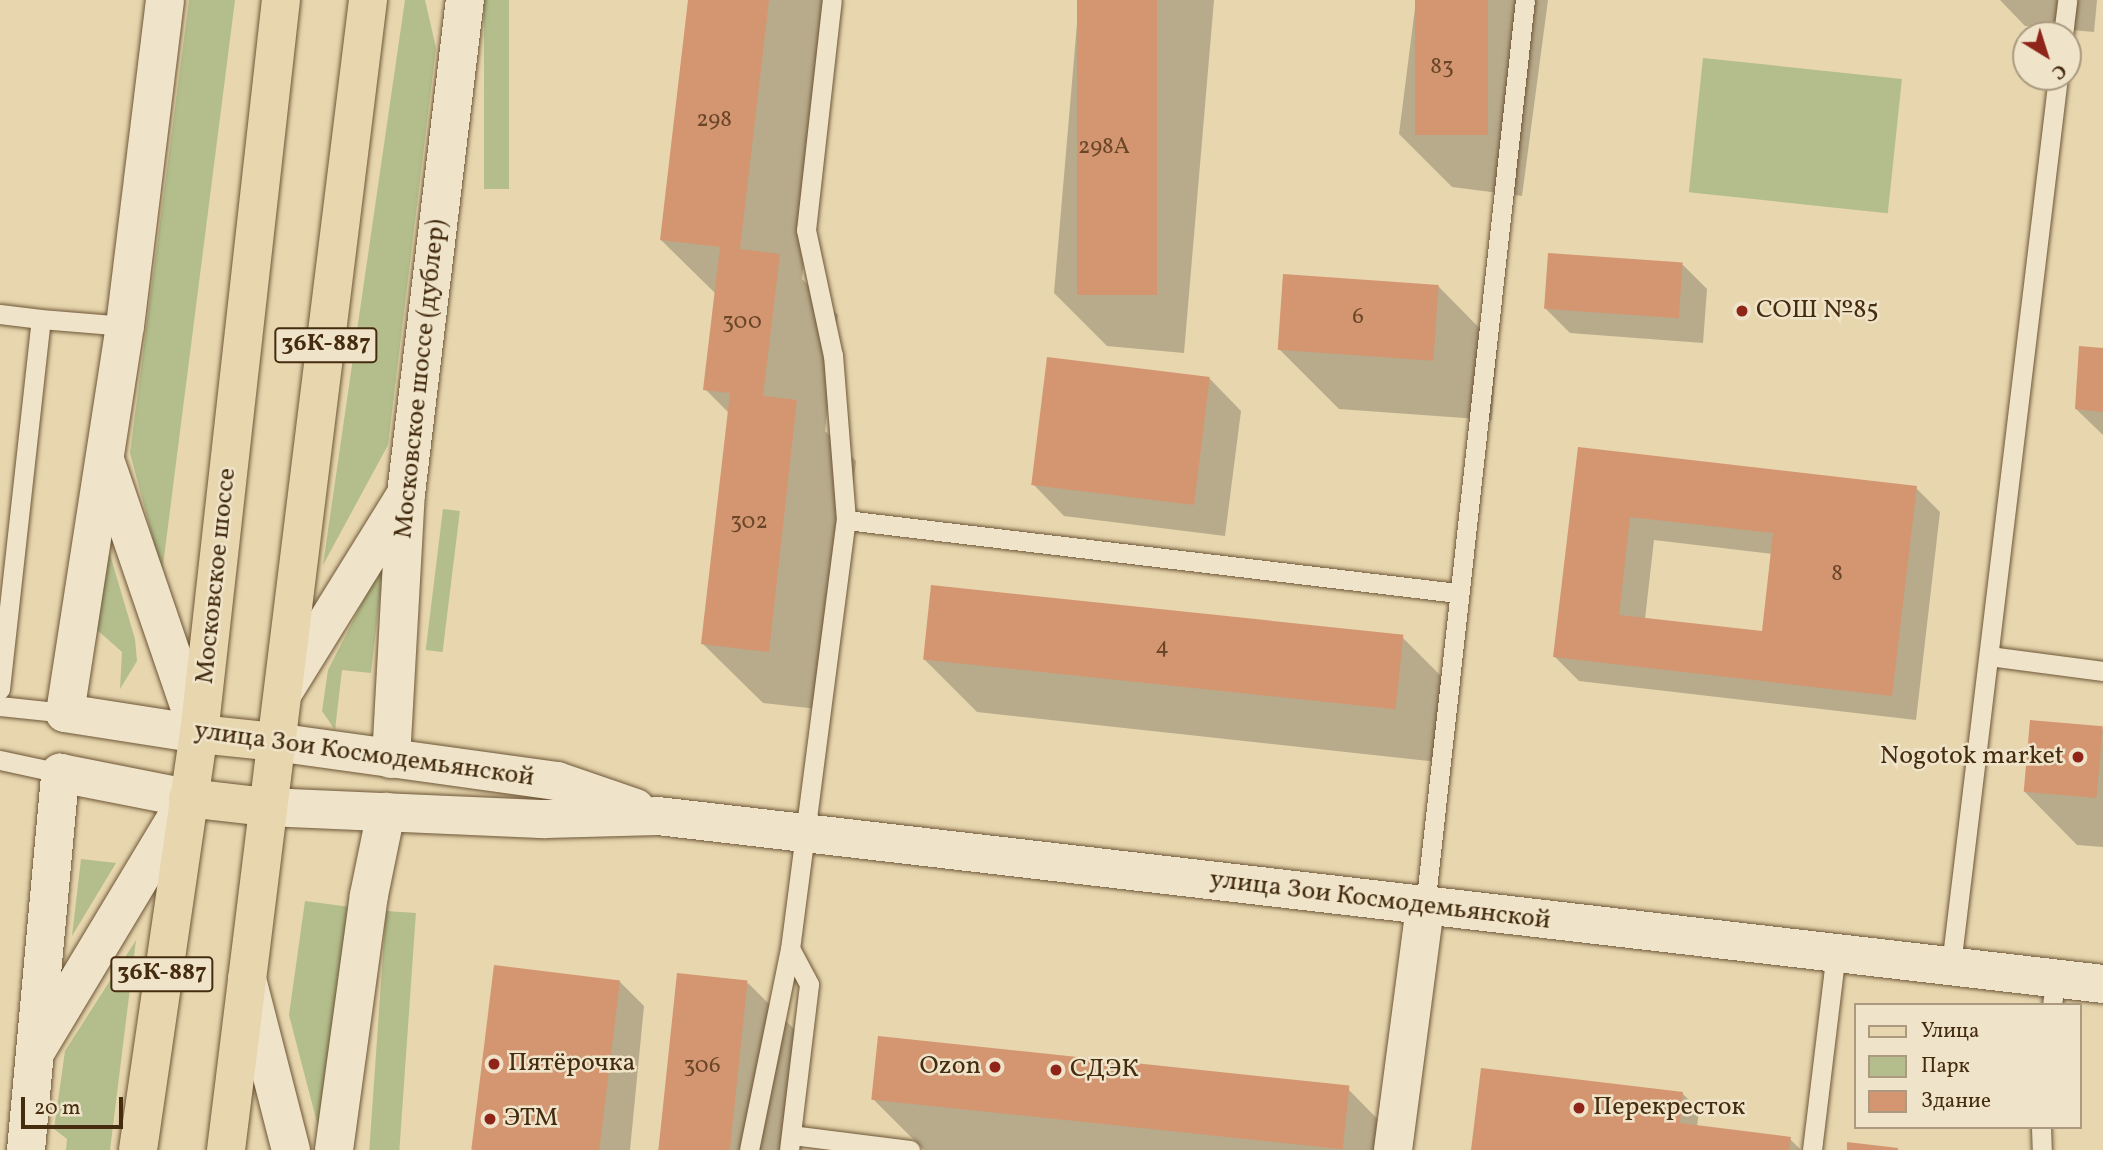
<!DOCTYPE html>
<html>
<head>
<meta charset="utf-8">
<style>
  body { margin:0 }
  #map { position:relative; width:2103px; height:1150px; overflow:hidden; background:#e7d6ae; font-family:Vollkorn,serif }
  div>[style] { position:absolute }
  .green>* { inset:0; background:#b3be8c; transform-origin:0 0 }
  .shadow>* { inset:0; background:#0003 }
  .building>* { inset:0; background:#d49571; transform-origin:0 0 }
  .roads { filter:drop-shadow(0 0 2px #6e5637) drop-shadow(0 0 2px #6e5637) }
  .lane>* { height:19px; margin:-9.5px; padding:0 9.5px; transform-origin:9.5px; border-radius:9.5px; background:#efe4ca }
  .street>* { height:38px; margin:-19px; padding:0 19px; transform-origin:19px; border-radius:19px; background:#efe4ca }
  .primary>* { height:38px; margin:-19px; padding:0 19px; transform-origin:19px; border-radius:19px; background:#e7d6ae }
  .dots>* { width:19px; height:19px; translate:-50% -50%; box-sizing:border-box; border:4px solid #efe4ca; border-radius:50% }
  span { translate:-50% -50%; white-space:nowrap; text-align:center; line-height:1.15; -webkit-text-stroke:5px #efe4ca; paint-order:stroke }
  .number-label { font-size:23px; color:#694628 }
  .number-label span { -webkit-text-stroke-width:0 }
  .shield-label span { padding:2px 5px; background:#efe4ca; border:2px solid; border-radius:5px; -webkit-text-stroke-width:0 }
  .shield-label { font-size:24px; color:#452c0f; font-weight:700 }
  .poi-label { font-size:26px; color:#452c0f }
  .left { translate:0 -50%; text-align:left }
  .right { translate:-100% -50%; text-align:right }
  .street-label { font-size:26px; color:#452c0f }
  .legend { position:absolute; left:1854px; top:1003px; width:228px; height:126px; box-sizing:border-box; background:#efe4ca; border:2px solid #ab9a7f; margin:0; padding:9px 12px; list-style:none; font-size:21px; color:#452c0f }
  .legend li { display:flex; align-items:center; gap:14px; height:35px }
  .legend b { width:35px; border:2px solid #ab9a7f }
  .north { position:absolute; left:2012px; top:21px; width:70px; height:70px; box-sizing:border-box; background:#efe4ca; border:2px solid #ab9a7f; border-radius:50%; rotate:142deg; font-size:19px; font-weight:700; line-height:28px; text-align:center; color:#452c0f }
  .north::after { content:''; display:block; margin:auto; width:24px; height:32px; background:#8f2418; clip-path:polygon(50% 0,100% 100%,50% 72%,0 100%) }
  .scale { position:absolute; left:21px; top:1097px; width:102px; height:32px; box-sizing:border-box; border:4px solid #452c0f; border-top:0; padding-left:9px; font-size:21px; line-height:24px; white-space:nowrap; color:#452c0f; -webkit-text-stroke:5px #efe4ca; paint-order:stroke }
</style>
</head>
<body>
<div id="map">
  <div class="green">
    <div style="clip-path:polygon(189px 0,235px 0,162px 573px,130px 453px)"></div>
    <div style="clip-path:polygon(405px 0,425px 0,436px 48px,388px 445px,323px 565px)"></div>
    <div style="left:484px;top:0;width:25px;height:189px"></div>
    <div style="left:1703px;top:58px;width:200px;height:135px;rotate:6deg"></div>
    <div style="left:443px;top:509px;width:17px;height:142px;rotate:7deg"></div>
    <div style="clip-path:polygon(106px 541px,135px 639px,137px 661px,120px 689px,122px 652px,95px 628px)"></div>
    <div style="clip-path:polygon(384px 560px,371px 673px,342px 670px,335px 730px,322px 711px,328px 670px)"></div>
    <div style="clip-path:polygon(81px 859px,116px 863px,72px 936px)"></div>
    <div style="clip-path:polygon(305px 901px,350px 907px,320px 1134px,289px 1015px)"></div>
    <div style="left:386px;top:911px;width:30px;height:241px;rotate:4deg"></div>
    <div style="clip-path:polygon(136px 940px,110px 1150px,66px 1150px,67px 1139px,54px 1129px,65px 1051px)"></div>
  </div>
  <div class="shadow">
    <div style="clip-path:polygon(690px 0,835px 0,802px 279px,838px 315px,825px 431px,856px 461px,827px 710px,763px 703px,703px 644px,730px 414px,705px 389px,716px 294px,661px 240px)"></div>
    <div style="clip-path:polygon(1079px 0,1214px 0,1184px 353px,1107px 346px,1054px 293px)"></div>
    <div style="clip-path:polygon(1416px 0,1548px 0,1522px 196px,1452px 187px,1399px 134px)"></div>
    <div style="clip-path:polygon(2000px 0,2097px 0,2094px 32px,2025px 26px)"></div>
    <div style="clip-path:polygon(1683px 265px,1707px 289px,1703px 343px,1570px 333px,1545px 308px)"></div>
    <div style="clip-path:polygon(1438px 286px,1497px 346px,1492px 420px,1339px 409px,1279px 349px)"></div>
    <div style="clip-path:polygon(2103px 350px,2103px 435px,2076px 409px)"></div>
    <div style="clip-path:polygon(1210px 379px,1241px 411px,1225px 536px,1064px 516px,1033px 484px)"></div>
    <div style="clip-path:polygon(evenodd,1579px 449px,1916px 488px,1940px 512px,1916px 720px,1579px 681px,1555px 657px,1579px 449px,1654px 540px,1773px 554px,1763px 633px,1645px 619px,1654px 540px)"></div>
    <div style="clip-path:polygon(1402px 637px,1455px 690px,1447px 763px,977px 712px,924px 659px)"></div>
    <div style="clip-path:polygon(2103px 729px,2103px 847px,2077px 845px,2024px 791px)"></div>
    <div style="clip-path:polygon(619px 981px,644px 1006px,630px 1150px,476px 1150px)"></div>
    <div style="clip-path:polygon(748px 983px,807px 1042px,794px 1150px,658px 1150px)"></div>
    <div style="clip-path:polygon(1349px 1090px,1402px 1144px,1401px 1150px,924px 1150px,873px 1099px)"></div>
    <div style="clip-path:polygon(1683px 1094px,1699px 1110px,1697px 1127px,1790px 1139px,1801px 1150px,1473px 1150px)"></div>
  </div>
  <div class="building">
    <div style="clip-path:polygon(688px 0,769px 0,740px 249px,780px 254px,763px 396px,797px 400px,769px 652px,701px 644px,730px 393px,703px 390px,720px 247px,660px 240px)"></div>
    <div style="left:1077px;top:0;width:80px;height:295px"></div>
    <div style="left:1415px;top:0;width:73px;height:135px"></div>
    <div style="left:1548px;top:253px;width:135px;height:56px;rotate:4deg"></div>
    <div style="left:1283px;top:274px;width:156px;height:76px;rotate:4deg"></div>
    <div style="clip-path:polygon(2079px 346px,2103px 348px,2103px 412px,2075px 409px)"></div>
    <div style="left:1047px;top:357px;width:164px;height:129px;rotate:7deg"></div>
    <div style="clip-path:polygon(evenodd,1578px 447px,1917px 486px,1892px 696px,1553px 657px,1578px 447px,1630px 517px,1773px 533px,1762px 631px,1619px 615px,1630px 517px)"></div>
    <div style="left:931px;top:585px;width:475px;height:75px;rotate:6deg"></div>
    <div style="left:2030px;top:720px;width:73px;height:72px;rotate:5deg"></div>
    <div style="left:494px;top:965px;width:127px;height:186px;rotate:7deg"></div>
    <div style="left:677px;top:973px;width:71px;height:178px;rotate:6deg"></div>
    <div style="left:878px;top:1036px;width:474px;height:64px;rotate:6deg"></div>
    <div style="clip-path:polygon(1481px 1068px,1683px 1092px,1680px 1123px,1791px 1137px,1789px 1150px,1471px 1150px)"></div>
    <div style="clip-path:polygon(1847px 1142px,1898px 1148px,1898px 1150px,1847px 1150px)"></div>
  </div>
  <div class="roads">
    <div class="lane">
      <div style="left:2063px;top:35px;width:35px;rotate:-83deg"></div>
      <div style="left:0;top:314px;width:41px;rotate:7deg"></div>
      <div style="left:846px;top:520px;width:615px;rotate:6.81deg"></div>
      <div style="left:1989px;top:656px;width:115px;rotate:7.5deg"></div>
      <div style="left:0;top:689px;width:372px;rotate:-83.7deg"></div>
      <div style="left:41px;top:319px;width:84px;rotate:4.8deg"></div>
      <div style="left:0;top:706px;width:65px;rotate:6.1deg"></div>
      <div style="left:0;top:760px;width:61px;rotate:12.2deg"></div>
      <div style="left:1425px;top:907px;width:912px;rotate:-83.71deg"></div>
      <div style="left:1951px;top:965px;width:894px;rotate:-83.13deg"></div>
      <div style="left:2052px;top:1005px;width:29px;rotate:-82deg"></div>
      <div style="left:2041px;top:1127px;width:23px;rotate:88deg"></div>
      <div style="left:792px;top:1135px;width:119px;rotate:7.2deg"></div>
      <div style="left:749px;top:1150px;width:205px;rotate:-78.5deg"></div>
      <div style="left:789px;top:1150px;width:167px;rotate:-83.1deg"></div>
      <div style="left:809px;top:984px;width:40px;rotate:-118deg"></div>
      <div style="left:790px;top:949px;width:433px;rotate:-82.6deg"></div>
      <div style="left:846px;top:520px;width:165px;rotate:-94.5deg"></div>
      <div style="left:833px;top:356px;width:129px;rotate:-102.1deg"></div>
      <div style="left:806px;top:230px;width:231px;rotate:-83.6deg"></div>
      <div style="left:1812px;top:1150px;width:199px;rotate:-83.1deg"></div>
    </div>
    <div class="street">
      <div style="left:105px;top:460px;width:290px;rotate:71.1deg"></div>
      <div style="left:199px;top:734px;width:136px;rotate:-171.1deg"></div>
      <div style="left:65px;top:713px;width:392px;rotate:-81.2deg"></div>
      <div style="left:125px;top:326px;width:328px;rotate:-83deg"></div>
      <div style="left:284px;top:691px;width:226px;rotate:-58.2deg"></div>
      <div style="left:275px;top:742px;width:285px;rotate:7.9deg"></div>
      <div style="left:557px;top:781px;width:83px;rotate:18.9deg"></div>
      <div style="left:391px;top:759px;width:265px;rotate:-86.8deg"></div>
      <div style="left:406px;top:494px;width:498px;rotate:-83.2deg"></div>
      <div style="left:267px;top:807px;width:279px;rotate:2.5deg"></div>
      <div style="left:546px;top:819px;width:112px;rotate:-1.5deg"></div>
      <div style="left:658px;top:816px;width:1455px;rotate:6.63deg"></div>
      <div style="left:247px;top:979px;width:177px;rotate:75.6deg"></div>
      <div style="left:26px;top:1150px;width:379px;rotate:-84.8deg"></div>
      <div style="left:60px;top:773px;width:130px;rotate:11.1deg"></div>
      <div style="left:188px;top:798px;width:293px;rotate:121deg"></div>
      <div style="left:334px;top:1150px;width:257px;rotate:-82.2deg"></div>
      <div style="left:369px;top:895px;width:85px;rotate:-78.4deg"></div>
      <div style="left:1393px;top:1150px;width:245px;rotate:-82.5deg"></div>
    </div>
    <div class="primary">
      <div style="left:199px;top:734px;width:76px;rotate:6deg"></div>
      <div style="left:188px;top:798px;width:80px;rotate:6.5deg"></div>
      <div style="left:138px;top:1150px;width:420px;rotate:-81.7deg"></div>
      <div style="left:199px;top:734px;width:739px;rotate:-83.63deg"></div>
      <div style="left:226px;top:1150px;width:1159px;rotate:-82.96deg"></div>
    </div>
  </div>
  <div class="dots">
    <div style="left:1742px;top:311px;background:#8f2418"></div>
    <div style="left:2078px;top:757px;background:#8f2418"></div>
    <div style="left:494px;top:1064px;background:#8f2418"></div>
    <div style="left:995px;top:1067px;background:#8f2418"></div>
    <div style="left:1056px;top:1070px;background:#8f2418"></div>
    <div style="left:1579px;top:1108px;background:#8f2418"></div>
    <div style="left:490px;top:1119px;background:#8f2418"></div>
  </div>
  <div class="number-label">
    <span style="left:1442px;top:67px">83</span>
    <span style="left:714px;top:120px">298</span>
    <span style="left:1104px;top:147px">298А</span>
    <span style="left:1358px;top:317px">6</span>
    <span style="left:742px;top:322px">300</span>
    <span style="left:749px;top:522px">302</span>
    <span style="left:1837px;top:574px">8</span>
    <span style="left:1162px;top:647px">4</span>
    <span style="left:702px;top:1066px">306</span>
  </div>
  <div class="shield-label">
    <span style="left:326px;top:345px">36К-887</span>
    <span style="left:162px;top:974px">36К-887</span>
  </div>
  <div class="poi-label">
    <span class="left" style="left:1756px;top:311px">СОШ №85</span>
    <span class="right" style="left:2064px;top:757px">Nogotok market</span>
    <span class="left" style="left:508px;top:1064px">Пятёрочка</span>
    <span class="right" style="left:981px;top:1067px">Ozon</span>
    <span class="left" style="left:1070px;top:1070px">СДЭК</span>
    <span class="left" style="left:1593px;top:1108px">Перекресток</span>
    <span class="left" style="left:504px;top:1119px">ЭТМ</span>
  </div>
  <div class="street-label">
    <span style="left:421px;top:379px;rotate:-84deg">Московское шоссе (дублер)</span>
    <span style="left:217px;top:576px;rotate:-84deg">Московское шоссе</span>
    <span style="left:364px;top:755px;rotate:8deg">улица Зои Космодемьянской</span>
    <span style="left:1380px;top:901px;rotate:7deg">улица Зои Космодемьянской</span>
  </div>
  <ul class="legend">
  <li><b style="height:9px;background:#e7d6ae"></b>Улица</li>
  <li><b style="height:19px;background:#b3be8c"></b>Парк</li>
  <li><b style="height:19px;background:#d49571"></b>Здание</li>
  </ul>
  <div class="north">С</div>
  <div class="scale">20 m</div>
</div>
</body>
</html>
